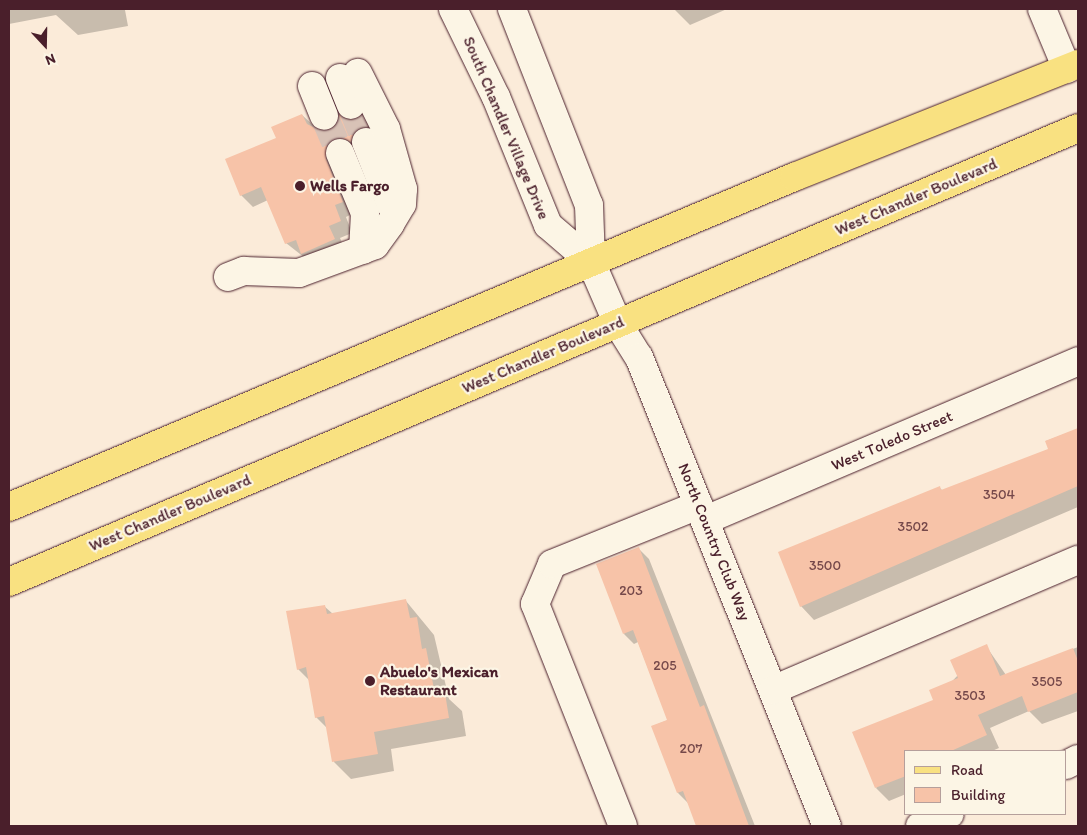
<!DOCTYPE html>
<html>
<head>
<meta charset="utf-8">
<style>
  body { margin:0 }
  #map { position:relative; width:1087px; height:835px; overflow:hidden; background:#fbebd9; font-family:Itim,sans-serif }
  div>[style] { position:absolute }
  .shadow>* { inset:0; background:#0003 }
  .building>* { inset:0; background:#f7c3a8 }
  .minor-tunnel>* { height:28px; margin-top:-14px; transform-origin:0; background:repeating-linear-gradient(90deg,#d8c2b6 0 28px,transparent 0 42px) }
  .roads { filter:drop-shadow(0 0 1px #4a1f2b) drop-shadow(0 0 1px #4a1f2b) }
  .minor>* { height:28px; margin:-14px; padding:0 14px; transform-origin:14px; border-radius:14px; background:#fcf5e5 }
  .major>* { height:28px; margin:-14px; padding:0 14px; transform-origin:14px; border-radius:14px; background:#f9e181 }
  .dots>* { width:14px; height:14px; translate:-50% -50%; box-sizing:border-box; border:2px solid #fcf5e5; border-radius:50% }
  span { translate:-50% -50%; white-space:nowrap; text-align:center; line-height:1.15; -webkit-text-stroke:4.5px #fcf5e5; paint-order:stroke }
  .number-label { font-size:14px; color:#75484a }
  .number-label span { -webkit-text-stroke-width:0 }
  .street-label { font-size:16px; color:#4a1f2b }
  .poi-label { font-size:16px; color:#4a1f2b; font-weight:700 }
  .left { translate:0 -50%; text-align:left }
  .frame { position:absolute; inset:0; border:10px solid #4a1f2b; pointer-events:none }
  .legend { position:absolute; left:904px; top:750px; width:162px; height:65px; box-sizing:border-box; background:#fcf5e5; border:1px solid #b59f9b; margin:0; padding:6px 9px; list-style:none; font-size:15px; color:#4a1f2b }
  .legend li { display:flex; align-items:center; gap:10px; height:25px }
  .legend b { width:25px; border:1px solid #b59f9b }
  .north { position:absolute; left:20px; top:20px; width:50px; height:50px; -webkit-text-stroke:4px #fcf5e5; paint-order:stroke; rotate:159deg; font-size:14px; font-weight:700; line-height:20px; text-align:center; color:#4a1f2b }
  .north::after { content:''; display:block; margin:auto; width:18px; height:22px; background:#4a1f2b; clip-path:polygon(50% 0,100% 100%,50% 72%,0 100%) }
</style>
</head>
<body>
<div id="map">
  <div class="shadow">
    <div style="clip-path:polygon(9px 9px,134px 9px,125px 10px,128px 26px,78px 35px,56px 15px,9px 24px)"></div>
    <div style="clip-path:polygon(674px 9px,727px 9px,690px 25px)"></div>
    <div style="clip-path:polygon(302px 115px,322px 133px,362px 117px,374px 129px,363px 153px,347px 150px,354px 213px,346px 217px,352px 233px,340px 238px,346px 251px,314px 265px,286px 243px,268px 200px,253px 207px,241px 195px,278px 139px)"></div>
    <div style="clip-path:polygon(1078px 429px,1078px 507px,814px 620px,801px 606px,940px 488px,943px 491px,1050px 450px,1046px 441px)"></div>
    <div style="clip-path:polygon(639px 549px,649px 559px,755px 826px,698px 826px,689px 804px,678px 793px,653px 726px,668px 720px,638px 642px,634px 644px,624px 634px)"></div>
    <div style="clip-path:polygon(406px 601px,434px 635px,449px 699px,462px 711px,466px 736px,391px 749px,394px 771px,351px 779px,334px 762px,327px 728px,316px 717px,310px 681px,298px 669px,324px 606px,333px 614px)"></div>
    <div style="clip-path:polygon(986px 646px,1006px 675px,1078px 647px,1078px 711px,1042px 724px,1029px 711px,990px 728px,999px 748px,992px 751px,906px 751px,906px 794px,889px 801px,876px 788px,934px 700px)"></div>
  </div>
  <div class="building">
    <div style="clip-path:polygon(302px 114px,307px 124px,321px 131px,336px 126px,339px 114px,349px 120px,362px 116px,367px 127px,354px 132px,351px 142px,342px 138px,327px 144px,326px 159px,343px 202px,335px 205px,341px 221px,329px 226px,335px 239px,301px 254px,296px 240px,285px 244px,261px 187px,240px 196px,225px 159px,276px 138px,271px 127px)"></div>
    <div style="clip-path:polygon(1078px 428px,1078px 486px,800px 607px,778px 552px,940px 486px,941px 490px,1048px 449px,1045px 441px)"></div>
    <div style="clip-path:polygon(639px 547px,700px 707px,704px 705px,749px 826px,696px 826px,683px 791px,677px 793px,651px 726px,667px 720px,633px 630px,623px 634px,596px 564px)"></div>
    <div style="clip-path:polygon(406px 599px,410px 618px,417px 617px,422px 649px,426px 648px,435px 694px,445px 693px,449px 718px,374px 732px,378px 754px,332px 762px,324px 716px,315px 718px,306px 667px,297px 670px,286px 611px,325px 605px,327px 614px)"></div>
    <div style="clip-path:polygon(987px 644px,1000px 676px,1073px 648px,1078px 661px,1078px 692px,1028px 712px,1022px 696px,978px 715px,987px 735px,951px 751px,906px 751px,906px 776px,875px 788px,852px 732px,933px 700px,929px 690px,958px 678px,950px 660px)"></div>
  </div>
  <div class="minor-tunnel">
    <div style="left:351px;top:105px;width:40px;rotate:68deg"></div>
    <div style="left:324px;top:116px;width:40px;rotate:66.6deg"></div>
  </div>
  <div class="roads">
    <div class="minor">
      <div style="left:453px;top:9px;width:98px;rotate:64deg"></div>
      <div style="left:496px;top:97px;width:138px;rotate:67.9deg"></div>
      <div style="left:548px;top:225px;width:57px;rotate:40.7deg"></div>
      <div style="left:512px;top:9px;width:211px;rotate:68.6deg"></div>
      <div style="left:589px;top:205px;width:57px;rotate:88deg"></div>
      <div style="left:591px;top:262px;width:68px;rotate:66.5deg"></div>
      <div style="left:618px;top:324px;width:39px;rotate:58deg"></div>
      <div style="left:639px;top:357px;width:505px;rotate:68.16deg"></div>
      <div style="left:1042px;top:9px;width:65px;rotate:67.4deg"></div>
      <div style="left:340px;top:78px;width:29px;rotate:68deg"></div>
      <div style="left:312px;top:86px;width:32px;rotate:68deg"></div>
      <div style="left:366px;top:142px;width:68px;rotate:68.4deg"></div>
      <div style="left:340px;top:153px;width:65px;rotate:67.4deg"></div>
      <div style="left:365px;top:213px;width:37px;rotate:93deg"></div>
      <div style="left:228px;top:277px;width:17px;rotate:-21deg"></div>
      <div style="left:244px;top:271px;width:55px;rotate:2.1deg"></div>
      <div style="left:299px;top:273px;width:81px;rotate:-20.2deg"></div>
      <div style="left:375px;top:245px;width:26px;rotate:-54deg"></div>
      <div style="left:390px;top:224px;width:23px;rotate:-59deg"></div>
      <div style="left:402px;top:204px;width:15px;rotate:-86deg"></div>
      <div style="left:403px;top:189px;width:62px;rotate:-105.8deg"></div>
      <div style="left:386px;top:129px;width:63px;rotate:-116.6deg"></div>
      <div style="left:706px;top:520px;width:405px;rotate:-23.1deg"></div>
      <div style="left:773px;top:690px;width:332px;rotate:-23.1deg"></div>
      <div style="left:1066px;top:765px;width:13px;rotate:-27deg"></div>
      <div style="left:623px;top:826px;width:239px;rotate:-111.6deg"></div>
      <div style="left:535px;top:604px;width:43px;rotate:-67deg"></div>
      <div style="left:552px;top:564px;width:158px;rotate:-21.9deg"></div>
      <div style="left:920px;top:826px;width:32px;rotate:-22deg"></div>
    </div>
    <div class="major">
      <div style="left:9px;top:507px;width:852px;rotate:-22.8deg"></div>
      <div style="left:794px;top:177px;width:306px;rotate:-21.7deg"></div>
      <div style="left:9px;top:582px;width:1161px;rotate:-23.01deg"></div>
    </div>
  </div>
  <div class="dots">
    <div style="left:300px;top:186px;background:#4a1f2b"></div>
    <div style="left:370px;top:681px;background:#4a1f2b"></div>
  </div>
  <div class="number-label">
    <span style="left:999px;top:495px">3504</span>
    <span style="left:913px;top:527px">3502</span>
    <span style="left:825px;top:566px">3500</span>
    <span style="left:631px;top:591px">203</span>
    <span style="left:665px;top:666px">205</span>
    <span style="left:1047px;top:682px">3505</span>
    <span style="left:970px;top:696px">3503</span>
    <span style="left:691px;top:749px">207</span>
  </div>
  <div class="street-label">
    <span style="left:506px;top:128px;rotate:67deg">South Chandler Village Drive</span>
    <span style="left:916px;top:197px;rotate:-23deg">West Chandler Boulevard</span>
    <span style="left:543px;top:355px;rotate:-23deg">West Chandler Boulevard</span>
    <span style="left:892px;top:441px;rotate:-23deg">West Toledo Street</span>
    <span style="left:170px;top:513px;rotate:-23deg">West Chandler Boulevard</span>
    <span style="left:714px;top:542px;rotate:68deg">North Country Club Way</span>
  </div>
  <div class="poi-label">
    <span class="left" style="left:310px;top:186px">Wells Fargo</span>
    <span class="left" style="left:380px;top:681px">Abuelo's Mexican<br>Restaurant</span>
  </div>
  <div class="frame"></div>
  <ul class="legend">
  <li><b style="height:6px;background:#f9e181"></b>Road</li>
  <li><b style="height:14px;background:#f7c3a8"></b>Building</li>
  </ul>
  <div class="north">N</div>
</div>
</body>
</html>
